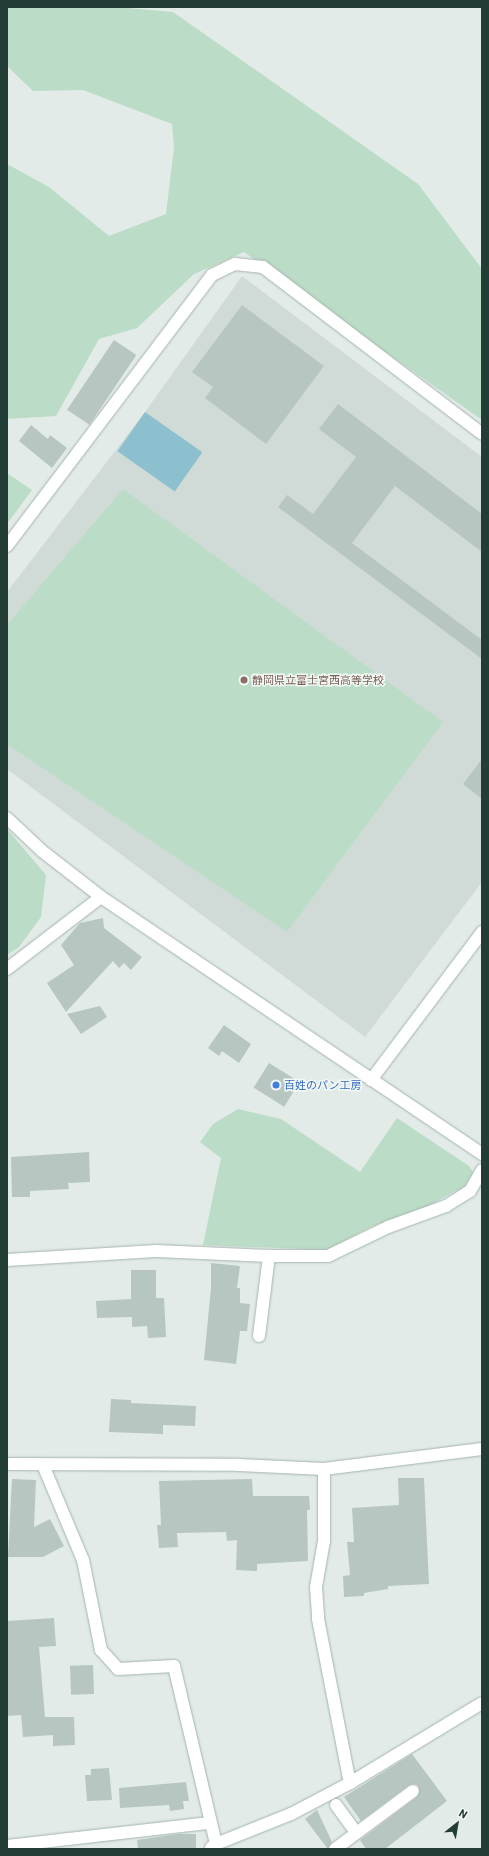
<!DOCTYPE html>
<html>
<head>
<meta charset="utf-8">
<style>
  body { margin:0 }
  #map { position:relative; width:489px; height:1856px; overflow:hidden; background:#e2ebe8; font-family:Barlow,"Noto Sans JP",sans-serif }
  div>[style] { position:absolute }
  .built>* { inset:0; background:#d0dbd7 }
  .green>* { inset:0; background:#bbdcc6 }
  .water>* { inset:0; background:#8cc0ce; transform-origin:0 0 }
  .building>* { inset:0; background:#b7c6c1; transform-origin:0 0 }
  .roads { filter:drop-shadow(0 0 1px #a5b3af) drop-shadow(0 0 1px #a5b3af) }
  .street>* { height:12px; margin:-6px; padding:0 6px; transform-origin:6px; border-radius:6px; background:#fff }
  .secondary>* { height:12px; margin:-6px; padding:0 6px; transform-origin:6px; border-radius:6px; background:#fff }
  .dots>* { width:11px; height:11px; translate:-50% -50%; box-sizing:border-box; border:2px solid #f2f8f5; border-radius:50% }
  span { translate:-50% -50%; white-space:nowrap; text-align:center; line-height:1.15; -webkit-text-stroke:3px #f2f8f5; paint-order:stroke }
  .education-label { font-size:11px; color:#785e54 }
  .left { translate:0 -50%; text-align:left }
  .shop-label { font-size:11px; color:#366cbe }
  .frame { position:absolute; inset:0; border:8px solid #223c36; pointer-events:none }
  .north { position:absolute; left:437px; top:1804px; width:40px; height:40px; -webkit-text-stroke:3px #f2f8f5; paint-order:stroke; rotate:31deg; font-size:11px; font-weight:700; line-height:16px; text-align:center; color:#223c36 }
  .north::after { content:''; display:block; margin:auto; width:14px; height:18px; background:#223c36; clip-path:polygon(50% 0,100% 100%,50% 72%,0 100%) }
</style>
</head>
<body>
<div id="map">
  <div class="built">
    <div style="clip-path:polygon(242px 276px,482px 457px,482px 882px,365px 1037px,7px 769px,7px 592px,145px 412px)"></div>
  </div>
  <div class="green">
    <div style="clip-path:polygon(7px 7px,116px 7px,173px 12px,418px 184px,482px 269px,482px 420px,244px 252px,194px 274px,137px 328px,99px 339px,56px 416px,7px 419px,7px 164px,49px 187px,109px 236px,166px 214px,174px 147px,172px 124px,83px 90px,33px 91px,7px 66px)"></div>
    <div style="clip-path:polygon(7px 473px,32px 490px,7px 524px)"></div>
    <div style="clip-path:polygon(123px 489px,443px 722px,287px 932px,7px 744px,7px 625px)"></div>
    <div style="clip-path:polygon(7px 829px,46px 875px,41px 917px,19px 947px,7px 955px)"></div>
    <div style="clip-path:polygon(238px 1109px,281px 1119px,360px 1172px,397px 1118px,469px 1166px,473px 1172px,465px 1186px,428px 1206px,370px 1227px,327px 1250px,203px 1245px,221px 1158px,200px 1142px,213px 1124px)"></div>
  </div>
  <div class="water">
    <div style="left:145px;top:412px;width:70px;height:48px;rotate:35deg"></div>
  </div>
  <div class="building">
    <div style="clip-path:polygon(242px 305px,324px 366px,266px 444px,205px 398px,213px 387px,192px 372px)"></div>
    <div style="left:114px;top:340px;width:27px;height:84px;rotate:34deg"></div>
    <div style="clip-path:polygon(338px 404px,482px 514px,482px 552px,395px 486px,352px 543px,482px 640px,482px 659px,278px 507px,287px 495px,313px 514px,356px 457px,319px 429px)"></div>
    <div style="clip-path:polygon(31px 425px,48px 439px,50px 435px,67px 448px,52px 468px,19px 441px)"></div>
    <div style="clip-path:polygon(482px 759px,482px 799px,463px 784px)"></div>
    <div style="clip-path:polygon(103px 918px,104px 928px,142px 957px,131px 970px,124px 963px,119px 968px,113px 961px,66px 1012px,47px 983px,74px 965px,61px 945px,80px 923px)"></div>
    <div style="clip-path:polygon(100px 1006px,107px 1017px,81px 1034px,67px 1014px)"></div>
    <div style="clip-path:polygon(224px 1025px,251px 1044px,239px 1063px,222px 1051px,219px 1056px,208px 1048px)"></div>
    <div style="left:269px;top:1063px;width:36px;height:29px;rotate:32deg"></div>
    <div style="clip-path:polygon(89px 1152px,90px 1182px,68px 1183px,69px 1189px,30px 1191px,30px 1197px,12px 1197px,11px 1157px)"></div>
    <div style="clip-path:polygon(211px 1263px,240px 1266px,237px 1288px,240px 1288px,240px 1303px,250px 1304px,247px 1331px,240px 1331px,236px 1364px,204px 1360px,211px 1288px)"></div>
    <div style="clip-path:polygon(131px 1270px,156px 1270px,156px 1298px,164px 1298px,166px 1337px,148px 1338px,147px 1326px,132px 1327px,132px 1317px,97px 1318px,96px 1301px,131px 1299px)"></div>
    <div style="clip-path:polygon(111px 1399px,131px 1400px,131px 1403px,196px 1406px,195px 1426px,163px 1425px,163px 1434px,109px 1432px)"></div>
    <div style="clip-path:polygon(398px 1478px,424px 1478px,429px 1584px,388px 1586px,388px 1589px,364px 1593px,364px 1596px,344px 1597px,343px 1576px,350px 1575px,347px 1542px,354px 1542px,352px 1508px,399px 1505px)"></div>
    <div style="clip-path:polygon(12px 1479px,36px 1480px,34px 1527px,50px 1519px,64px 1546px,43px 1557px,8px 1557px)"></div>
    <div style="clip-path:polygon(252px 1479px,253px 1496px,309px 1496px,310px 1510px,307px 1510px,308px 1561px,257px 1564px,257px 1571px,236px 1570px,237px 1540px,227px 1541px,226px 1532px,177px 1533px,178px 1547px,159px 1548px,157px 1525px,161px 1525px,159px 1481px)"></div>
    <div style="clip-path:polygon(54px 1618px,56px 1646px,39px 1647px,45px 1717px,74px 1717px,75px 1745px,53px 1746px,53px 1735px,23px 1737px,21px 1715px,7px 1716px,7px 1621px)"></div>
    <div style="left:93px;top:1665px;width:29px;height:23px;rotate:88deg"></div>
    <div style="clip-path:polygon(412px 1754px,447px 1801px,385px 1849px,366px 1849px,360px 1840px,417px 1797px,419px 1787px,416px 1784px,409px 1785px,361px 1821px,344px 1797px)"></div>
    <div style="clip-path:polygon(109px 1768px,112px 1800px,87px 1801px,85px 1775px,91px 1775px,91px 1769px)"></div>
    <div style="clip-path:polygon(186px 1782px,189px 1801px,183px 1801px,184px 1809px,170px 1811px,169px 1805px,120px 1808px,119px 1788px)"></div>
    <div style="clip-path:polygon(317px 1810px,332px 1842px,328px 1849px,305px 1819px)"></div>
    <div style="clip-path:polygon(178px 1834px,196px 1834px,196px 1849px,138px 1849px,137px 1840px)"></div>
  </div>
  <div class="roads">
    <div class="street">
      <div style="left:7px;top:969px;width:118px;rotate:-37.5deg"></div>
      <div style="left:7px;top:1260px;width:149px;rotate:-3.5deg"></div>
      <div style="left:156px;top:1251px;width:113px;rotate:2.5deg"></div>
      <div style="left:269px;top:1256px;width:59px"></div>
      <div style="left:328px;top:1256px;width:67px;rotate:-25.8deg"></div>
      <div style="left:388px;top:1227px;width:62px;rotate:-19.9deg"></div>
      <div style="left:446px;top:1206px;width:28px;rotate:-32deg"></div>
      <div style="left:470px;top:1191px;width:24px;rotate:-60deg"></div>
      <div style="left:259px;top:1336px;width:81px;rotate:-82.9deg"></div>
      <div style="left:7px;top:1464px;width:232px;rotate:0.2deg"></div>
      <div style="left:239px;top:1465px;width:85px;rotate:2.7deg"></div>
      <div style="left:324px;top:1469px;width:159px;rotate:-7.2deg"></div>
      <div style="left:43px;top:1465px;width:103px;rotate:67.2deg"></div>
      <div style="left:83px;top:1560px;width:92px;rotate:78.7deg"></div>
      <div style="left:101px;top:1650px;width:25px;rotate:48deg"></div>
      <div style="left:118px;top:1669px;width:56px;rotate:-3.1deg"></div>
      <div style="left:174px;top:1666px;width:183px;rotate:76.7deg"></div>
      <div style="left:324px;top:1469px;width:72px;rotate:90deg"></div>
      <div style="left:324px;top:1541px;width:47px;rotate:99.9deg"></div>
      <div style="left:316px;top:1587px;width:32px;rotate:86deg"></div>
      <div style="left:318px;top:1619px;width:167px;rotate:79deg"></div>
      <div style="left:336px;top:1805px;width:34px;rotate:54deg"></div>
      <div style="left:7px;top:1846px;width:204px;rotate:-6.5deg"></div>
      <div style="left:211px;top:1848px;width:6px;rotate:-39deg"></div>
      <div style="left:216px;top:1844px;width:81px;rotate:-21.8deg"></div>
      <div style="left:291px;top:1814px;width:67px;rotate:-27.7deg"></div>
      <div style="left:350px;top:1783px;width:154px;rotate:-31.2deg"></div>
      <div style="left:335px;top:1849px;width:97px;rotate:-36.6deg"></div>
    </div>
    <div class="secondary">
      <div style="left:7px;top:546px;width:340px;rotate:-52.9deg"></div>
      <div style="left:212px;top:275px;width:25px;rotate:-26deg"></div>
      <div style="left:235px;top:264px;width:28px;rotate:6deg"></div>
      <div style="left:263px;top:267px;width:275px;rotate:37.3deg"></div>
      <div style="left:7px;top:818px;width:48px;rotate:43.3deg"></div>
      <div style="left:42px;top:851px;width:75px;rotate:37.9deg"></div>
      <div style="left:101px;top:897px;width:460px;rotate:34deg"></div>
      <div style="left:371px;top:1080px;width:185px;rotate:-53.1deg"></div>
    </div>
  </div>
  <div class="dots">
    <div style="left:244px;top:680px;background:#8d6e63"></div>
    <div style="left:276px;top:1085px;background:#3f7fe0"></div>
  </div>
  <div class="education-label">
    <span class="left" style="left:252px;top:680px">静岡県立富士宮西高等学校</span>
  </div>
  <div class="shop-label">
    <span class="left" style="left:284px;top:1085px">百姓のパン工房</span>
  </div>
  <div class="frame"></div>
  <div class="north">N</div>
</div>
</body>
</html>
